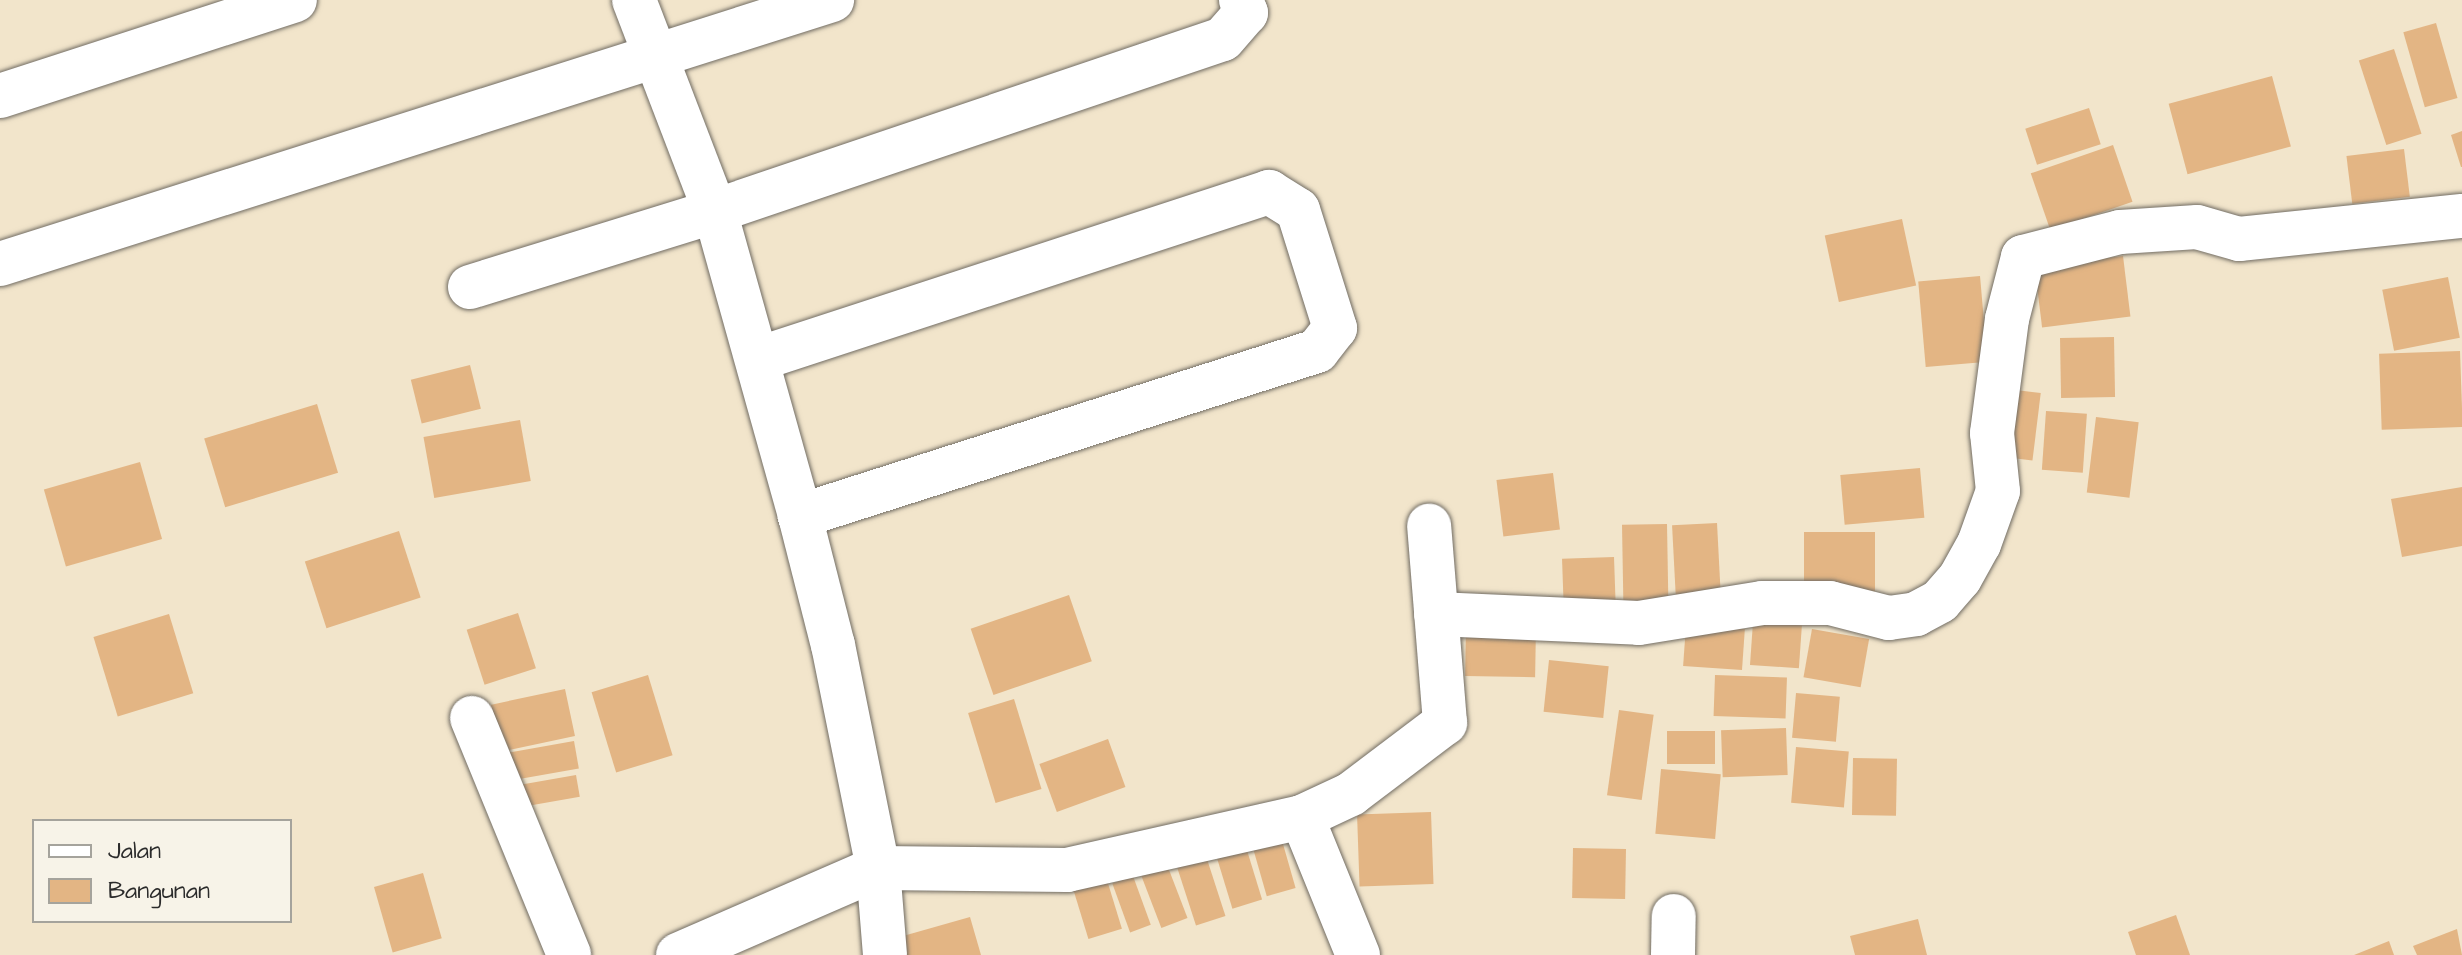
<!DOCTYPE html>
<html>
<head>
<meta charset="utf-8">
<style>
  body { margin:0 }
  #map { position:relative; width:2462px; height:955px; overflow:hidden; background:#f2e5cb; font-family:"Architects Daughter",sans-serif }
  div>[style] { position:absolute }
  .building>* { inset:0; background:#e3b584; transform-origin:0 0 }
  .roads { filter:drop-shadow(0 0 2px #716c63) drop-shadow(0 0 2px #716c63) }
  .minor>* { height:44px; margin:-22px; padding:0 22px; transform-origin:22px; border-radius:22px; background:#fff }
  span { translate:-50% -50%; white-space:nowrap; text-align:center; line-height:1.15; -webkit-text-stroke:6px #f7f3e8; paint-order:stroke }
  .legend { position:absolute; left:32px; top:819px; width:260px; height:104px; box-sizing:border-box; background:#f7f3e8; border:2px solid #a5a39c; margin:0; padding:10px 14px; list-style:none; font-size:24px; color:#2b2b2b }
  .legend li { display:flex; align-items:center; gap:16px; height:40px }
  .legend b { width:40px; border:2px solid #a5a39c }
</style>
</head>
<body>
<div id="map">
  <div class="building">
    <div style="left:2436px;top:23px;width:78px;height:34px;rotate:74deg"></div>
    <div style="left:2394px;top:49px;width:89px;height:37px;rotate:72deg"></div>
    <div style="left:2272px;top:76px;width:73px;height:107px;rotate:75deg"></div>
    <div style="left:2089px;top:108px;width:38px;height:67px;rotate:72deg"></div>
    <div style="clip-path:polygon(2462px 131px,2462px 167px,2461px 167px,2451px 135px)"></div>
    <div style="left:2113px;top:145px;width:60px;height:87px;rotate:71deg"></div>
    <div style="left:2404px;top:149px;width:48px;height:58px;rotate:83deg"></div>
    <div style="left:1902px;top:219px;width:68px;height:79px;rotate:78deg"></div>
    <div style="left:2123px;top:256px;width:61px;height:89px;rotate:83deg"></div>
    <div style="left:1980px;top:276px;width:86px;height:62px;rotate:85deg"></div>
    <div style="left:2448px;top:277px;width:62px;height:67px;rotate:79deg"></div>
    <div style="left:2114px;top:337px;width:60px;height:54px;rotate:89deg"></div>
    <div style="left:2460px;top:351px;width:76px;height:81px;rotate:88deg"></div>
    <div style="left:470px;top:365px;width:45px;height:61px;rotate:76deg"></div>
    <div style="left:2008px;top:389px;width:33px;height:68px;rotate:7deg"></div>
    <div style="left:317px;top:404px;width:72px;height:118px;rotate:73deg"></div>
    <div style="left:2046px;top:411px;width:41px;height:59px;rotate:4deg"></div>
    <div style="left:2096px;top:417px;width:43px;height:76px;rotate:7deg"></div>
    <div style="left:520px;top:420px;width:62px;height:98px;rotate:80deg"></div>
    <div style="left:140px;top:462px;width:80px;height:100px;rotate:74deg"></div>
    <div style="left:1920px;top:468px;width:50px;height:80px;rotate:85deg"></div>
    <div style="left:1553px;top:473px;width:57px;height:57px;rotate:83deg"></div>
    <div style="clip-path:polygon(2462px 487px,2462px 546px,2402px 557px,2391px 499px)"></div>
    <div style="left:1717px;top:523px;width:71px;height:45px;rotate:87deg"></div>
    <div style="left:1667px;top:524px;width:81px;height:45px;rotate:89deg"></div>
    <div style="left:399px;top:531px;width:70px;height:99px;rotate:72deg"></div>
    <div style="left:1804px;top:532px;width:71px;height:62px"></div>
    <div style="left:1614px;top:557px;width:50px;height:52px;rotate:88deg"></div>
    <div style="left:1069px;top:595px;width:70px;height:104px;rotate:71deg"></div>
    <div style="left:518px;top:613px;width:58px;height:54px;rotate:72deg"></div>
    <div style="left:169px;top:614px;width:83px;height:79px;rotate:73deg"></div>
    <div style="left:1753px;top:622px;width:49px;height:43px;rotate:4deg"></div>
    <div style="left:1466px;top:625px;width:70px;height:51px;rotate:1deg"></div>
    <div style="left:1686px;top:625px;width:59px;height:41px;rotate:4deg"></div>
    <div style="left:1812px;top:629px;width:58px;height:49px;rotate:10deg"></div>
    <div style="left:1549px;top:660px;width:60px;height:52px;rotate:6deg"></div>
    <div style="left:648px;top:675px;width:84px;height:59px;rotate:73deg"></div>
    <div style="left:1715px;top:675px;width:72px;height:41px;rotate:2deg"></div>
    <div style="left:565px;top:689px;width:48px;height:80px;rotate:78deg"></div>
    <div style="left:1796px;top:693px;width:44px;height:45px;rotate:5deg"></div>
    <div style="left:1014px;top:699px;width:94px;height:48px;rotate:73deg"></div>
    <div style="left:1619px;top:710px;width:35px;height:86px;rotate:8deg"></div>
    <div style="left:1786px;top:728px;width:47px;height:65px;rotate:88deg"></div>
    <div style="left:1667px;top:731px;width:48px;height:33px"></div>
    <div style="left:1108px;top:739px;width:51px;height:73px;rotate:70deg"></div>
    <div style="left:574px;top:741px;width:28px;height:77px;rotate:80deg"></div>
    <div style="left:1796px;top:747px;width:53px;height:56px;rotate:5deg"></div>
    <div style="left:1853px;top:758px;width:44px;height:57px;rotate:1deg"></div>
    <div style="left:1661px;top:769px;width:60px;height:65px;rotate:5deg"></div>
    <div style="left:576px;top:775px;width:22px;height:68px;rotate:80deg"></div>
    <div style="left:1431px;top:812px;width:72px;height:74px;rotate:88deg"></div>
    <div style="left:1281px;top:837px;width:53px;height:30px;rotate:74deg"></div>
    <div style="left:1246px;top:847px;width:55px;height:31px;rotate:73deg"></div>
    <div style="left:1573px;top:848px;width:53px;height:50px;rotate:1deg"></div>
    <div style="left:1206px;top:856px;width:63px;height:31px;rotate:72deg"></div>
    <div style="left:1166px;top:862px;width:60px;height:28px;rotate:69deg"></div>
    <div style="left:423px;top:873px;width:68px;height:51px;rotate:74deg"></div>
    <div style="left:1133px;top:876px;width:52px;height:22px;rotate:70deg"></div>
    <div style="left:1107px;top:880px;width:51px;height:35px;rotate:73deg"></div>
    <div style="clip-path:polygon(2176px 915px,2190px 955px,2136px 955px,2128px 932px)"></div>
    <div style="clip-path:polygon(970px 917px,981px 955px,893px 955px,889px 940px)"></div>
    <div style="clip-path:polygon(1918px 919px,1927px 955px,1855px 955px,1850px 936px)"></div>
    <div style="clip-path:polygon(2457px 929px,2462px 955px,2417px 955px,2413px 946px)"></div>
    <div style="clip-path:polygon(2389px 941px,2394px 955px,2354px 955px)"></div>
  </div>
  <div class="roads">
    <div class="minor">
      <div style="left:634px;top:0;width:226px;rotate:69deg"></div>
      <div style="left:715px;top:211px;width:317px;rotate:74.4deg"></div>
      <div style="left:800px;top:516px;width:133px;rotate:75.7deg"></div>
      <div style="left:833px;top:645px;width:227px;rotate:78.6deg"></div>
      <div style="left:878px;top:868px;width:87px;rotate:85.4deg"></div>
      <div style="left:0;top:96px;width:310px;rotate:-18deg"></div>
      <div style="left:0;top:264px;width:873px;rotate:-17.6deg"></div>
      <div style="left:470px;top:287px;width:257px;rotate:-17.2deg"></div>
      <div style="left:715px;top:211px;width:536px;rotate:-18.71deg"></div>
      <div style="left:1223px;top:39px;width:35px;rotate:-49deg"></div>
      <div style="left:1246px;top:13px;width:14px;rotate:-111deg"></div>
      <div style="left:758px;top:359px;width:538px;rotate:-18.1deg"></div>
      <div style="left:1269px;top:192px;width:34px;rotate:32deg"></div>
      <div style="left:1298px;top:210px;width:124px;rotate:72.6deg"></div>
      <div style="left:1335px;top:328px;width:29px;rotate:128deg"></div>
      <div style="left:1317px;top:351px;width:543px;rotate:162.3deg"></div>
      <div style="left:1436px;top:614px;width:203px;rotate:2.5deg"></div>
      <div style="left:1639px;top:623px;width:125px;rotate:-9.2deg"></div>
      <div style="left:1762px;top:603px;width:68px"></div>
      <div style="left:1830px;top:603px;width:61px;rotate:14.3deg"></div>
      <div style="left:1889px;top:618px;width:27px;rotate:-8deg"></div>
      <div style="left:1916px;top:614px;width:27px;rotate:-28deg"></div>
      <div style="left:1940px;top:601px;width:30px;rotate:-49deg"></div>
      <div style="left:1960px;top:578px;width:39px;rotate:-61deg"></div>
      <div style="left:1979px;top:544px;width:56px;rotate:-70.3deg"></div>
      <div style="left:1998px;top:491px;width:58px;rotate:-95.9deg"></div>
      <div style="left:1992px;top:433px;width:115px;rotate:-82.5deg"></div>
      <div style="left:2007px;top:319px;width:64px;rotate:-75.5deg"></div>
      <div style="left:2023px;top:257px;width:100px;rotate:-14.5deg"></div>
      <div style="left:2120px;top:232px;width:77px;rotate:-3.7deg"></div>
      <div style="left:2197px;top:227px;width:44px;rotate:15.9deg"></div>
      <div style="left:2239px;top:239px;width:224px;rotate:-5.9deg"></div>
      <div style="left:472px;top:718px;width:256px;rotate:67.7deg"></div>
      <div style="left:678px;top:955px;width:218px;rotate:-23.5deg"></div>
      <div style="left:878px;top:868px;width:189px;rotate:0.6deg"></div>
      <div style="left:1067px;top:870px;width:241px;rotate:-12.7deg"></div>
      <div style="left:1358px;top:955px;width:149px;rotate:-112.1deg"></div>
      <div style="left:1302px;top:817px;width:54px;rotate:-25.1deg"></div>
      <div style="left:1351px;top:794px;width:118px;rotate:-37.1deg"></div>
      <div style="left:1445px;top:723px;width:198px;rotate:-94.6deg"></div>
      <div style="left:1673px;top:955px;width:39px;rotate:-89deg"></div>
    </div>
  </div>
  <ul class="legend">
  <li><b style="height:10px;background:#fff"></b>Jalan</li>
  <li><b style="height:22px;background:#e3b584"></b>Bangunan</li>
  </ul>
</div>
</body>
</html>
